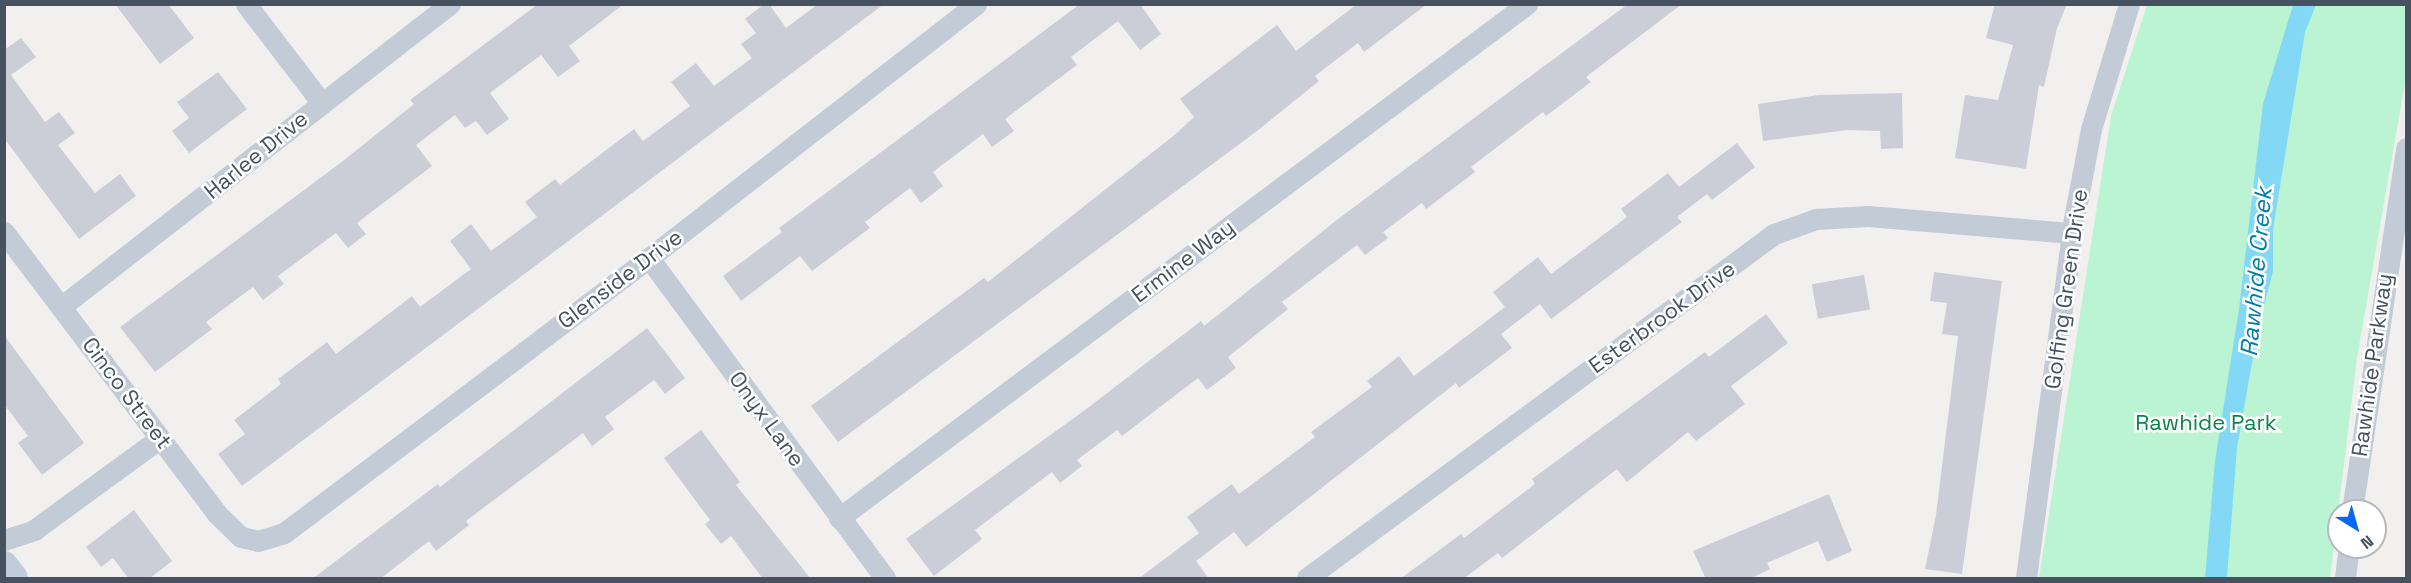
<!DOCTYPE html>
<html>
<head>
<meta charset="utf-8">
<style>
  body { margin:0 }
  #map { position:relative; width:2411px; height:583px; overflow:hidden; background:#f2f0ef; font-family:"Space Grotesk",sans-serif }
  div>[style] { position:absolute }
  .green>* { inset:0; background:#baf4d3 }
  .water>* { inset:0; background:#83d9f5 }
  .building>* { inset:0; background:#cbced6; transform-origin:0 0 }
  .minor>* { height:21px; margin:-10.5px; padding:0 10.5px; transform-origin:10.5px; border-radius:10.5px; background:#c2cbd6 }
  .secondary>* { height:28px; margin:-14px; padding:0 14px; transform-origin:14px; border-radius:14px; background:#c0ccda }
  span { translate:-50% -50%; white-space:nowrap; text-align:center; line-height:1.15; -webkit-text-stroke:5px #fff; paint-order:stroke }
  .street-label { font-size:22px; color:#46525f }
  .park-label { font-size:22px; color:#0d834d }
  .water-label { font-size:24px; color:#027ea7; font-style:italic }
  .frame { position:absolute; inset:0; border:6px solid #46525f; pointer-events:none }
  .north { position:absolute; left:2327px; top:499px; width:60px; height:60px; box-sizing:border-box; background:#fff; border:2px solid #b5babf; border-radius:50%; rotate:143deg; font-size:16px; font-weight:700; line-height:24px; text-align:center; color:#46525f }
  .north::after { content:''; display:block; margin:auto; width:21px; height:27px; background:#0666f6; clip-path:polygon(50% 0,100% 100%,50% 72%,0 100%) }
</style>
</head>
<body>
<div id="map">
  <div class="green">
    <div style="clip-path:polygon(2147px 5px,2406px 5px,2406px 77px,2357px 358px,2330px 578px,2039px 578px,2111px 116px)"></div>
  </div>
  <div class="water">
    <div style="clip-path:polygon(2293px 5px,2316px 5px,2305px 32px,2273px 230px,2273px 271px,2258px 329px,2237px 448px,2227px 578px,2205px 578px,2215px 461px,2239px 309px,2263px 104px)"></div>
  </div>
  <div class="building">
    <div style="clip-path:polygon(115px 4px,168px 4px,194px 38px,160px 64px)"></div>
    <div style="clip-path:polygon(538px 4px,624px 4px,569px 46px,580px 61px,558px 77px,541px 55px,490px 93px,509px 119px,487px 135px,476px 121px,465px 128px,455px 115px,416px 145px,432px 166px,357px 223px,366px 234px,348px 248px,336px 233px,278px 276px,284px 284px,263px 300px,253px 287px,206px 322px,212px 329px,155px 372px,120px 327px,343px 161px,414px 104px,410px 100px)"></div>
    <div style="clip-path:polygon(764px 4px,769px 4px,786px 28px,818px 4px,884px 4px,242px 486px,218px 454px,245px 434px,234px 420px,281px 384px,278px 379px,327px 342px,336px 354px,412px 296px,420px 307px,471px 269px,450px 241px,471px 224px,491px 251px,537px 217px,525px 202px,555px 179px,560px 185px,634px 129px,643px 141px,690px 106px,671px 82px,696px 63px,714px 86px,752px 58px,741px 44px,756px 33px,745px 19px)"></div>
    <div style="clip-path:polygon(1080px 4px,1140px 4px,1161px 34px,1140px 50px,1118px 21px,1071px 57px,1077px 65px,1005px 119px,1014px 131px,992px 147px,983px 134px,933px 172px,943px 186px,921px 203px,910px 188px,865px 222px,870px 228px,812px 271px,800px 256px,741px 301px,723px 276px,782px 232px,779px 228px)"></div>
    <div style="clip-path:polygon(1357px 4px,1427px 4px,1364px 52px,1358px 43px,1315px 76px,1319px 81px,1257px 131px,838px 442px,811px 406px,984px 278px,988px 282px,1177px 133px,1194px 117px,1180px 99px,1277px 25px,1296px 51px)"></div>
    <div style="clip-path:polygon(1628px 4px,1682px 4px,1586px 77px,1591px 82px,1546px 116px,1543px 112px,1471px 167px,1475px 172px,1426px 209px,1422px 203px,1383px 232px,1388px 238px,1365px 255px,1357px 245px,1282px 302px,1288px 309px,1228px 357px,1236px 368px,1207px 390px,1198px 378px,1122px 436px,1117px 430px,1077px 460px,1082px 466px,1060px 483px,1052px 472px,975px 530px,982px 539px,934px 576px,906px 539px,1085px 410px,1201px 321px,1204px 326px,1338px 219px)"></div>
    <div style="clip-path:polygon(1995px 4px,2067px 4px,2057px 28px,2044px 87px,2039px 85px,2026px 169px,1955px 158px,1965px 95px,1998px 100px,2013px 45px,1986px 38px)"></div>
    <div style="clip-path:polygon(21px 38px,36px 57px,11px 75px,45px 122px,59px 112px,75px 133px,58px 145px,95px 193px,120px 174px,136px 196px,79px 239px,4px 138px,4px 50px)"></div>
    <div style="clip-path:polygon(218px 72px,247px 109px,189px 153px,172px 131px,189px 118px,177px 102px)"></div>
    <div style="clip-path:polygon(1902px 93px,1903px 148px,1881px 149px,1880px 131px,1847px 130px,1763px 141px,1758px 104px,1819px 95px)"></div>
    <div style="clip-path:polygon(1737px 143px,1755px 167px,1712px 200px,1707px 194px,1677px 217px,1682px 222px,1551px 319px,1540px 304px,1501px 334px,1512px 348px,1459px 388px,1456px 383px,1246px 547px,1234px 532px,1196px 561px,1209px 579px,1138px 579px,1199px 533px,1187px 517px,1232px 484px,1239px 494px,1315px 437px,1311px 432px,1372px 387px,1367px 381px,1399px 356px,1414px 376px,1505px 307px,1493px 292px,1538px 257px,1551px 274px,1627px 217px,1621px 209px,1668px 173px,1679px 187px)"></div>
    <div style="clip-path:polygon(1934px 272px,2002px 281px,1962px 574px,1925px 569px,1936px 515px,1958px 336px,1942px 334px,1947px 303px,1930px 301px)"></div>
    <div style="left:1864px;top:275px;width:35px;height:53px;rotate:80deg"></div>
    <div style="clip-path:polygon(1766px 314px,1788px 343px,1731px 386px,1745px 404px,1696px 441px,1688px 432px,1627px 482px,1617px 469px,1502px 558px,1498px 553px,1463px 579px,1400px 579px,1461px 534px,1464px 538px,1535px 484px,1532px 479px,1705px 352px,1709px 357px)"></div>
    <div style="clip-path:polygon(647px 328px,685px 378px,665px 394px,654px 380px,605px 417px,614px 429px,592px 446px,583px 433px,466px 521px,469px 525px,436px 551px,429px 541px,380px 579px,312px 579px,438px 484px,440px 487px)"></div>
    <div style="clip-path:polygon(4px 335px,84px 443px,42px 475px,18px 443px,28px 436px,4px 404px)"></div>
    <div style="clip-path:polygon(701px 430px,740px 482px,736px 485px,811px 579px,763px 579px,731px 536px,721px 544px,705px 524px,710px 520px,664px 458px)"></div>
    <div style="clip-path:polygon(1829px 494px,1852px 551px,1827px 562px,1818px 541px,1767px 563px,1770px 569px,1750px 579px,1706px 579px,1693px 551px)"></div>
    <div style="clip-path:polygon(134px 510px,172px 561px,149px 579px,129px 579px,113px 558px,101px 567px,86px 547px)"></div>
  </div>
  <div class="minor">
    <div style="left:246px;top:4px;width:123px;rotate:52.6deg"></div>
    <div style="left:4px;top:232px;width:353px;rotate:52.9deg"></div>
    <div style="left:217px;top:514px;width:33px;rotate:44deg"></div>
    <div style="left:241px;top:537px;width:17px;rotate:13deg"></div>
    <div style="left:258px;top:541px;width:27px;rotate:-17deg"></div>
    <div style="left:284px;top:533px;width:457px;rotate:-37deg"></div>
    <div style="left:649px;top:258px;width:414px;rotate:-37.8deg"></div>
    <div style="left:649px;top:258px;width:398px;rotate:53.6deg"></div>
    <div style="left:62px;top:306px;width:492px;rotate:-37.9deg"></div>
    <div style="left:2352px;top:511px;width:367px;rotate:-81.5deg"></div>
    <div style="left:839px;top:518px;width:859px;rotate:-36.76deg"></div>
    <div style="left:4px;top:540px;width:32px;rotate:-18deg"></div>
    <div style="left:34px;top:530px;width:156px;rotate:-36.1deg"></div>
    <div style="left:1307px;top:578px;width:580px;rotate:-36.38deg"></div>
    <div style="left:1774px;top:234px;width:45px;rotate:-19.7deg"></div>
    <div style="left:1816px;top:219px;width:52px;rotate:-3.3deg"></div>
    <div style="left:1868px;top:216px;width:205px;rotate:4.8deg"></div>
    <div style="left:2026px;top:578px;width:362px;rotate:-82.4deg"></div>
    <div style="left:2074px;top:219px;width:92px;rotate:-79.3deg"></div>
    <div style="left:2091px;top:129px;width:131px;rotate:-73.1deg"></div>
    <div style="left:2345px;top:578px;width:31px;rotate:-83deg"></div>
  </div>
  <div class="secondary">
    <div style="left:4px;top:565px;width:16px;rotate:52deg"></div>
  </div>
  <div class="street-label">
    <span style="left:256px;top:155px;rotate:-39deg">Harlee Drive</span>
    <span style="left:1183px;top:261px;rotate:-37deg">Ermine Way</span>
    <span style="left:620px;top:279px;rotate:-37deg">Glenside Drive</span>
    <span style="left:2066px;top:289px;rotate:-82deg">Golfing Green Drive</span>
    <span style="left:1662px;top:317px;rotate:-36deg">Esterbrook Drive</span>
    <span style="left:2372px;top:365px;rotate:-82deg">Rawhide Parkway</span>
    <span style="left:127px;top:393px;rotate:53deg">Cinco Street</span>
    <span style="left:767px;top:419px;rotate:54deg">Onyx Lane</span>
  </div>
  <div class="park-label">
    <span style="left:2206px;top:423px">Rawhide Park</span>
  </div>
  <div class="water-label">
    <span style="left:2256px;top:272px;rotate:-85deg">Rawhide Creek</span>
  </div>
  <div class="frame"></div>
  <div class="north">N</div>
</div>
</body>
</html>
